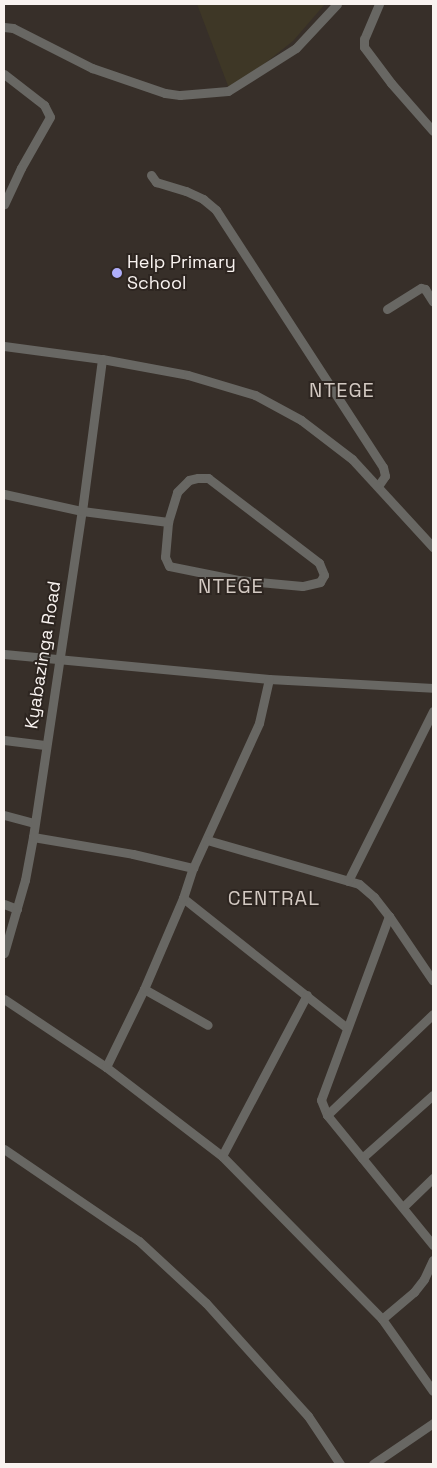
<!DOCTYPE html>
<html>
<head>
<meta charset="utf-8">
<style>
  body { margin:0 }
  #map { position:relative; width:437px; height:1468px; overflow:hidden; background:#372f29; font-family:"Space Grotesk",sans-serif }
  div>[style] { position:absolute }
  .industrial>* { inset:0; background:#3e3726 }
  .street>* { height:9px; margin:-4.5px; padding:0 4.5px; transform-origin:4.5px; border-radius:4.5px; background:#686763 }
  .dots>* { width:14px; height:14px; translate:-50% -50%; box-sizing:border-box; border:2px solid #2d2520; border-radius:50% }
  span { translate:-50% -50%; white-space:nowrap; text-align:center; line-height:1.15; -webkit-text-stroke:4px #2d2520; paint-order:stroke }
  .poi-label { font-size:18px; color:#f9f3f0 }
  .left { translate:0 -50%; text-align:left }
  .street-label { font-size:18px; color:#f9f3f0 }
  .quarter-label { font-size:20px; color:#d3c9c2; letter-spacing:1px }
  .frame { position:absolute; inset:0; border:5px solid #f9f3f0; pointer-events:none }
</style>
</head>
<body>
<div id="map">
  <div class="industrial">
    <div style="clip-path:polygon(197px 4px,325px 4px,293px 41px,230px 91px)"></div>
  </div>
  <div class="street">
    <div style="left:379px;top:4px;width:38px;rotate:113deg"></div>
    <div style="left:364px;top:39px;width:8px;rotate:90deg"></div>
    <div style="left:364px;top:47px;width:45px;rotate:53.1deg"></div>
    <div style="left:391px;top:83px;width:64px;rotate:48.8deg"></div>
    <div style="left:4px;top:27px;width:9px;rotate:6deg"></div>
    <div style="left:13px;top:28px;width:89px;rotate:26.9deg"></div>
    <div style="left:92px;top:68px;width:77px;rotate:18.9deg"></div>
    <div style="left:165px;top:93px;width:15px;rotate:8deg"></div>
    <div style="left:180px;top:95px;width:48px;rotate:-4.8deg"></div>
    <div style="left:228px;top:91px;width:80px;rotate:-32.3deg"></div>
    <div style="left:296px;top:48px;width:60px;rotate:-47deg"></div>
    <div style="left:4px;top:74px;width:51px;rotate:37.8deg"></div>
    <div style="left:44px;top:105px;width:13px;rotate:63deg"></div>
    <div style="left:50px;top:117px;width:59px;rotate:119.6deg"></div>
    <div style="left:21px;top:168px;width:40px;rotate:115deg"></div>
    <div style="left:151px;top:175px;width:9px;rotate:54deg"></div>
    <div style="left:156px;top:182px;width:31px;rotate:17deg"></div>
    <div style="left:186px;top:191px;width:19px;rotate:25deg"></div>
    <div style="left:203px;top:199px;width:17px;rotate:40deg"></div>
    <div style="left:216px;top:210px;width:306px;rotate:57deg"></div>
    <div style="left:383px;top:467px;width:9px;rotate:77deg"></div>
    <div style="left:385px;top:476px;width:12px;rotate:125deg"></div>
    <div style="left:387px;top:309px;width:40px;rotate:-32deg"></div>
    <div style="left:421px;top:288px;width:4px;rotate:14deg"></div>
    <div style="left:425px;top:289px;width:15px;rotate:58deg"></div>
    <div style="left:4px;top:346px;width:99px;rotate:7.6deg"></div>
    <div style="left:102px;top:359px;width:87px;rotate:10.5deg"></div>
    <div style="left:188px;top:375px;width:70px;rotate:16.6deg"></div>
    <div style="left:255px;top:395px;width:52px;rotate:28.5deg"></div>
    <div style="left:301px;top:420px;width:64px;rotate:37.4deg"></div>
    <div style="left:352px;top:459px;width:120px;rotate:47.4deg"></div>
    <div style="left:198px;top:478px;width:10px"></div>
    <div style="left:208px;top:478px;width:140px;rotate:37.4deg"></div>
    <div style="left:319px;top:563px;width:13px;rotate:67deg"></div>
    <div style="left:324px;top:575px;width:8px;rotate:120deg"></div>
    <div style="left:320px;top:582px;width:18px;rotate:167deg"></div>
    <div style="left:302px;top:586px;width:64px;rotate:-174.6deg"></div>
    <div style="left:238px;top:580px;width:70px;rotate:-168.5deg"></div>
    <div style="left:169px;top:566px;width:10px;rotate:-114deg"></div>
    <div style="left:165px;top:557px;width:35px;rotate:-85deg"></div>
    <div style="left:168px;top:522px;width:31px;rotate:-73deg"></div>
    <div style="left:177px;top:492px;width:17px;rotate:-45deg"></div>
    <div style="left:189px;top:480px;width:9px;rotate:-13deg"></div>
    <div style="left:4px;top:494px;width:80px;rotate:12.3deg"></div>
    <div style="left:82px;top:511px;width:87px;rotate:7.3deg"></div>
    <div style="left:4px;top:654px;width:266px;rotate:5.4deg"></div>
    <div style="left:269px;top:679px;width:164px;rotate:3.1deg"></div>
    <div style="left:4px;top:740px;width:41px;rotate:7deg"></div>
    <div style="left:4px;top:815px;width:31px;rotate:15deg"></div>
    <div style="left:33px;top:837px;width:101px;rotate:9.6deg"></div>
    <div style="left:133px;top:854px;width:62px;rotate:13.1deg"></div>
    <div style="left:193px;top:868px;width:159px;rotate:-65.5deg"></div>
    <div style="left:259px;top:723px;width:45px;rotate:-77.2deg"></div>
    <div style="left:207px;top:840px;width:158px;rotate:16.1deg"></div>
    <div style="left:359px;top:884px;width:20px;rotate:41deg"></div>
    <div style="left:374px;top:897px;width:24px;rotate:52deg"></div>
    <div style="left:389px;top:916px;width:78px;rotate:55.9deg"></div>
    <div style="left:348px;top:881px;width:190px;rotate:-63.4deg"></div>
    <div style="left:183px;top:898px;width:208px;rotate:38.4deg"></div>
    <div style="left:4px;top:904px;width:14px;rotate:21deg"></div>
    <div style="left:389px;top:916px;width:196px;rotate:110.3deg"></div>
    <div style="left:321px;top:1100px;width:16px;rotate:68deg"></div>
    <div style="left:327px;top:1115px;width:168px;rotate:50.8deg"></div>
    <div style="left:4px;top:953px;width:76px;rotate:-74deg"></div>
    <div style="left:25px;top:880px;width:44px;rotate:-79.5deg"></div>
    <div style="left:33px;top:837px;width:330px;rotate:-81.5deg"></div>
    <div style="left:82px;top:511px;width:153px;rotate:-82.5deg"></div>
    <div style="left:144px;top:989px;width:73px;rotate:29.4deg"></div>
    <div style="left:4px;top:999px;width:123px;rotate:33.7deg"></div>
    <div style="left:106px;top:1067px;width:146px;rotate:37.5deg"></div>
    <div style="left:222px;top:1156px;width:228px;rotate:45.5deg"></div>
    <div style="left:382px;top:1319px;width:88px;rotate:54.7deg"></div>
    <div style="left:106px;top:1067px;width:87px;rotate:-64deg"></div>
    <div style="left:144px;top:989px;width:99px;rotate:-66.8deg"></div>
    <div style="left:183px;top:898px;width:32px;rotate:-72deg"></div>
    <div style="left:327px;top:1115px;width:146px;rotate:-43.6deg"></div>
    <div style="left:4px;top:1149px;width:163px;rotate:34.3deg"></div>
    <div style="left:139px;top:1241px;width:91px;rotate:42.8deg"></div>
    <div style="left:206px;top:1303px;width:109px;rotate:48deg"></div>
    <div style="left:279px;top:1384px;width:43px;rotate:47.8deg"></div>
    <div style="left:308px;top:1416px;width:58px;rotate:56.3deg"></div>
    <div style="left:222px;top:1156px;width:182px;rotate:-62.2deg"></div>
    <div style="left:362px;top:1158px;width:95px;rotate:-41.6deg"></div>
    <div style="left:403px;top:1207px;width:42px;rotate:-44deg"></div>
    <div style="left:382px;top:1319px;width:42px;rotate:-40.2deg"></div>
    <div style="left:414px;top:1292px;width:16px;rotate:-52deg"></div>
    <div style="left:424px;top:1279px;width:21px;rotate:-65deg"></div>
    <div style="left:373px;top:1464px;width:73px;rotate:-34.3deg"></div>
  </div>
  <div class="dots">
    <div style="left:117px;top:273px;background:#afaefa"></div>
  </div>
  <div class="poi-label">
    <span class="left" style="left:127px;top:273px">Help Primary<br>School</span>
  </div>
  <div class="street-label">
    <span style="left:43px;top:655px;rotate:-81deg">Kyabazinga Road</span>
  </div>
  <div class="quarter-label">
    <span style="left:342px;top:390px">NTEGE</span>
    <span style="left:231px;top:586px">NTEGE</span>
    <span style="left:274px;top:898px">CENTRAL</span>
  </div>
  <div class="frame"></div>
</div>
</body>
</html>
